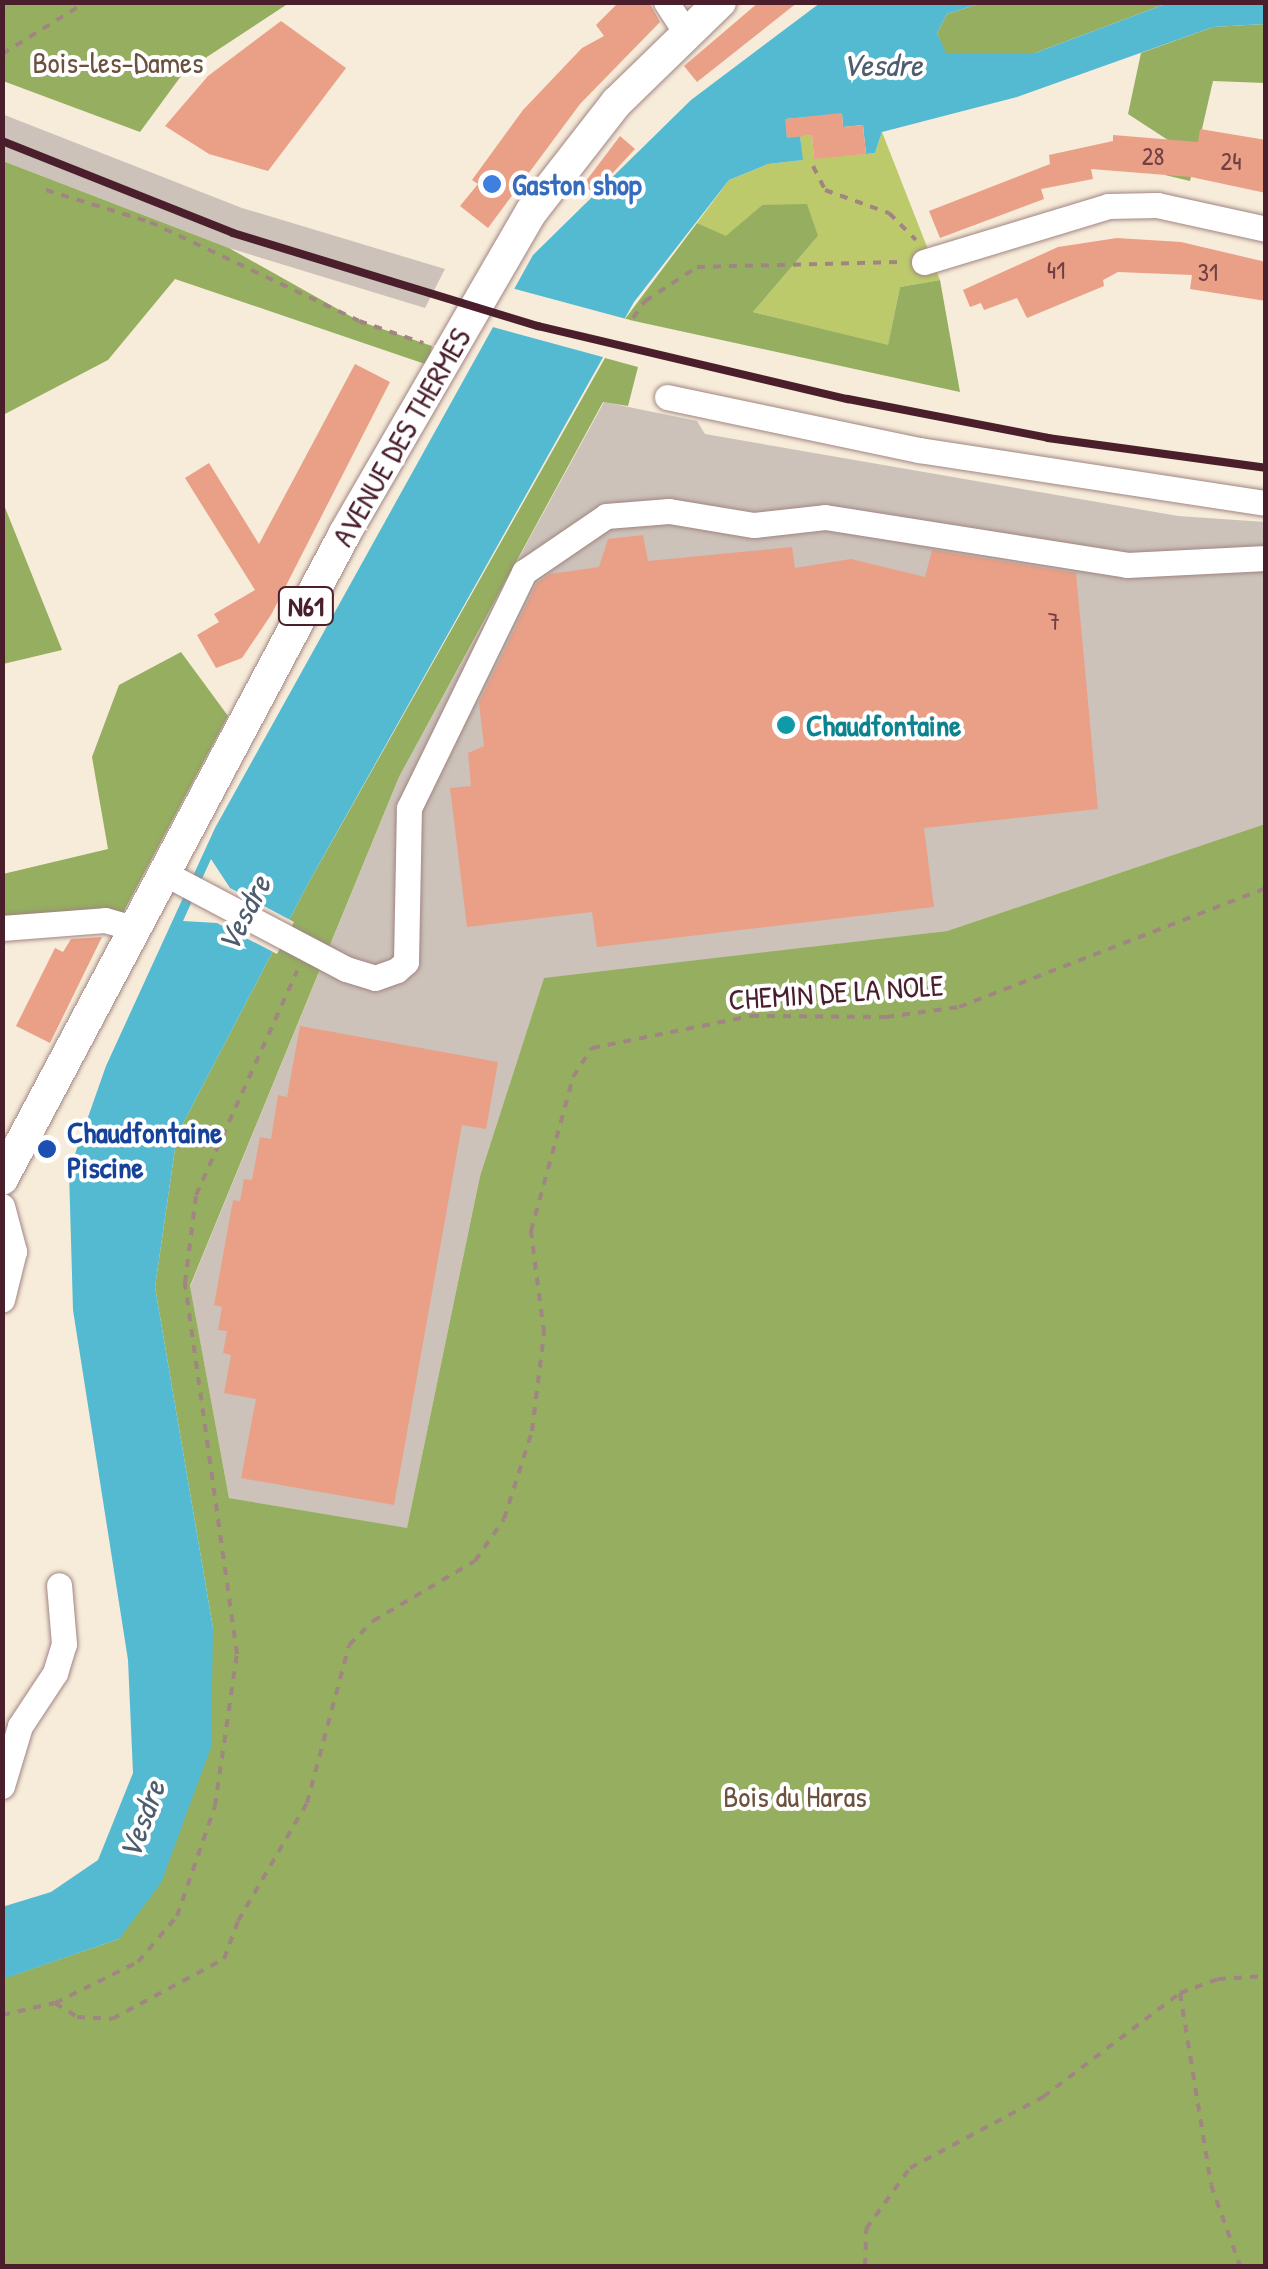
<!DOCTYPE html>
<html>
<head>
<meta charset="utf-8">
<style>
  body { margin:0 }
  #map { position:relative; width:1268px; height:2269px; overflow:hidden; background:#f7ebd9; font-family:"Patrick Hand",sans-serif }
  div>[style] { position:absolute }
  .industrial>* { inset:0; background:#ccc2b9 }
  .green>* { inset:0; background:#bcca6c }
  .forest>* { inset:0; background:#95ae60 }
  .water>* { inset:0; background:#54bad2 }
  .pier>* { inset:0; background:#f7ebd9 }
  .building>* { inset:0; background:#e9a087 }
  .path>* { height:4px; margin-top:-2px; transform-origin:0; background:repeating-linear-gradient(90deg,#a08582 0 8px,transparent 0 16px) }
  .roads { filter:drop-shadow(0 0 2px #a08582) drop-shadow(0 0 2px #a08582) }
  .minor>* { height:25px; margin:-12.5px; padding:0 12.5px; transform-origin:12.5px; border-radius:12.5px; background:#fff }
  .major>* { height:32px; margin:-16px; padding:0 16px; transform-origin:16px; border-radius:16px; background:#fff }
  .rail>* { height:8px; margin:-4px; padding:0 4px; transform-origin:4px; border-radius:4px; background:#4a1f2b }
  .dots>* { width:28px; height:28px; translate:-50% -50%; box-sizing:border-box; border:5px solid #fff; border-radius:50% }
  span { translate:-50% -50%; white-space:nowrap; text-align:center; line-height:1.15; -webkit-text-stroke:8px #fff; paint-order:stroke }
  .number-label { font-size:25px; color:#723f42 }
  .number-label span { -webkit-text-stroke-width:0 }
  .shield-label span { padding:2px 8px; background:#fff; border:2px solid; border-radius:8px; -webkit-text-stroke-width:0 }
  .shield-label { font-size:28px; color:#4a1f2b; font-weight:700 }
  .park-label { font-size:30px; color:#6c523e }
  .shop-label { font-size:30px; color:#366cbe; font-weight:700 }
  .left { translate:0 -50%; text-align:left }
  .street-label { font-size:30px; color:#4a1f2b }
  .culture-label { font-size:30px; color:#0d838f; font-weight:700 }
  .transit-label { font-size:30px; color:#164399; font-weight:700 }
  .water-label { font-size:32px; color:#4e5d6e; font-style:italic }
  .frame { position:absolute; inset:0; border:5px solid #4a1f2b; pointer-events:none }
</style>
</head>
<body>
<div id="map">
  <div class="industrial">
    <div style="clip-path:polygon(2px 114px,242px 208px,445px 269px,425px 308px,229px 248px,3px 161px)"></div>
    <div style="clip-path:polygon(604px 402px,697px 421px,705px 434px,1178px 516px,1265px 522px,1265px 824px,947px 931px,544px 979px,480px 1176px,407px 1529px,229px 1498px,190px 1287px,399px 777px)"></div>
  </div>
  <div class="green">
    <div style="clip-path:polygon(882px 132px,940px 280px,900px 287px,888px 346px,753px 312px,818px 236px,762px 205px,726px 237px,697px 223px,729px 180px,768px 164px,802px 160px,800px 136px,812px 135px,814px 158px,875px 153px)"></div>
  </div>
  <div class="forest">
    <div style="clip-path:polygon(2px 3px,3px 2px,289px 3px,184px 72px,140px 132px,3px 81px)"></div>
    <div style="clip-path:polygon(982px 3px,1168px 3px,1035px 53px,945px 53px,937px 33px,947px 14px)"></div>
    <div style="clip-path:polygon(1265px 24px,1265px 83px,1213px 81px,1190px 181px,1165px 175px,1168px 140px,1128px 114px,1141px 53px,1213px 27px)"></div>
    <div style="clip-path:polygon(3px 161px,229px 248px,359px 321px,432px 346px,428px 365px,175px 279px,108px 360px,3px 415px)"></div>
    <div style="clip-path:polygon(807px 204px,818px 236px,753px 312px,888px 345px,900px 287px,940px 280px,960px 392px,625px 319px,697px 223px,726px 236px,762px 205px)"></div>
    <div style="clip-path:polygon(605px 358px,638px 367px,628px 406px,603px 402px,399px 777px,190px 1286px,229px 1498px,407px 1528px,480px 1176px,544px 978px,947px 931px,1265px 824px,1265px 2266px,3px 2266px,2px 1979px,119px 1939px,213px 1628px,155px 1287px,177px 1135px,309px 882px)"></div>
    <div style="clip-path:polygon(2px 500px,62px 650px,3px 664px,2px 664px)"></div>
    <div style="clip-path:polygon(181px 652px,228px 716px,118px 922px,3px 930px,3px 874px,108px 849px,92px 757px,119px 685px)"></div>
  </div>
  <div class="water">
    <div style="clip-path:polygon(820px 3px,982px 3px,947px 14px,937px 33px,946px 53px,1035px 53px,1168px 3px,1265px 3px,1265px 24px,1213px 27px,1017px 97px,882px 132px,875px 153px,866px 154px,863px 125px,843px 127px,842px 114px,786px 119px,787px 137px,800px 136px,803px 160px,768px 164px,729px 180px,634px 302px,309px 882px,177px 1135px,155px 1287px,213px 1628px,211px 1747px,161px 1883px,119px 1939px,3px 1979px,2px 1907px,51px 1892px,98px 1860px,133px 1773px,128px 1660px,73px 1310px,69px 1171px,106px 1066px,215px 828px,533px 255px,691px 100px)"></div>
  </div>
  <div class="pier">
    <div style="clip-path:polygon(510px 287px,515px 289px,630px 320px,610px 359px,489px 326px)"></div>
    <div style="clip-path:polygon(211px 859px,230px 888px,294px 922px,277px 954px,217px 923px,183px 921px)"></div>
  </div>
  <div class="building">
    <div style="clip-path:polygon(619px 2px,649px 2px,660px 22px,580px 104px,488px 228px,460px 206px,478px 184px,472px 180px,523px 110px,582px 48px,604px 36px,596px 25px)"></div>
    <div style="clip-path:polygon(759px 2px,798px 2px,697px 82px,684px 66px)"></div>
    <div style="clip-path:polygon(281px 21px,346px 68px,268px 171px,209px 154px,165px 126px,208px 76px)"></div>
    <div style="clip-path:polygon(842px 113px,843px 127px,863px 125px,866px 154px,814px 159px,812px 135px,787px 138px,785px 119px)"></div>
    <div style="clip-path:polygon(1200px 129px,1266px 140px,1266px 193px,1191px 177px,1091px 169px,1093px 179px,1041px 189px,1044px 199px,940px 238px,929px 211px,1050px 164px,1049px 155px,1113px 141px,1113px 135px,1198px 142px)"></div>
    <div style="clip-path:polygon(620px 136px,635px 149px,594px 193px,583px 185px)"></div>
    <div style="clip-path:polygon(1117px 238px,1181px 242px,1266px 262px,1266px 301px,1190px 289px,1192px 275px,1118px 272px,1103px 280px,1104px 286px,1027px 318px,1017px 298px,984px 310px,981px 303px,970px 307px,963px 290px,1058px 247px)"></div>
    <div style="clip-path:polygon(355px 364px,390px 382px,271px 615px,242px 658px,216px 668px,197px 635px,219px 622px,214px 614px,255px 590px,185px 478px,209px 463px,259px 544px)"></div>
    <div style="clip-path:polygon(643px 535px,648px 561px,792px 547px,795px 568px,851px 559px,925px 577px,932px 550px,1076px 573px,1098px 809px,924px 828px,934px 907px,597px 947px,592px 912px,467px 927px,450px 788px,471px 786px,468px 753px,484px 746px,479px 703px,489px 682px,537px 583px,550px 574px,599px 567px,608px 539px)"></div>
    <div style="clip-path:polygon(102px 937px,50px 1043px,16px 1026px,55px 948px,63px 952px,71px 939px)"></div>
    <div style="clip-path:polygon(300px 1026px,498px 1062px,486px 1129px,462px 1125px,394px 1505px,241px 1478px,256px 1399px,224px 1393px,231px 1355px,223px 1353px,227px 1331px,218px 1330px,222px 1307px,214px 1305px,233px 1200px,240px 1201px,244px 1179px,252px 1180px,260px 1137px,271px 1139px,278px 1095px,287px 1097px)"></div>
  </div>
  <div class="path">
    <div style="left:2px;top:54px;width:99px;rotate:-31.8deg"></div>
    <div style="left:813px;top:166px;width:27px;rotate:63deg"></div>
    <div style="left:825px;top:190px;width:68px;rotate:19.8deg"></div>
    <div style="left:889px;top:213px;width:38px;rotate:45deg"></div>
    <div style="left:46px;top:190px;width:109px;rotate:17.1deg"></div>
    <div style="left:150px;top:222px;width:231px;rotate:25.3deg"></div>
    <div style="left:359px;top:321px;width:68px;rotate:19deg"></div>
    <div style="left:633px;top:318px;width:21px;rotate:-55deg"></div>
    <div style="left:645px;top:301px;width:62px;rotate:-33.2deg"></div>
    <div style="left:697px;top:267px;width:201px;rotate:-1.4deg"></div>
    <div style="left:1180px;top:1993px;width:40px;rotate:-20.2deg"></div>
    <div style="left:1218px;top:1979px;width:48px;rotate:-3.6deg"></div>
    <div style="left:55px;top:2003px;width:26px;rotate:32deg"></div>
    <div style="left:77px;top:2017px;width:35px;rotate:3deg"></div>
    <div style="left:112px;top:2019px;width:127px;rotate:-28.2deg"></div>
    <div style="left:224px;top:1959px;width:40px;rotate:-69.8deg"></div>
    <div style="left:238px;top:1921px;width:137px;rotate:-59.7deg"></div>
    <div style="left:307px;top:1803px;width:163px;rotate:-75.1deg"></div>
    <div style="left:349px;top:1645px;width:34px;rotate:-45deg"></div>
    <div style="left:373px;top:1621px;width:118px;rotate:-30.5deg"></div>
    <div style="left:475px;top:1561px;width:51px;rotate:-55.4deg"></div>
    <div style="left:504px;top:1519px;width:92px;rotate:-72.3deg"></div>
    <div style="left:532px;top:1431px;width:99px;rotate:-83deg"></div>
    <div style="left:544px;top:1333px;width:103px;rotate:-97.3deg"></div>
    <div style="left:531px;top:1231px;width:160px;rotate:-74.7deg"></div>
    <div style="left:573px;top:1077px;width:35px;rotate:-57deg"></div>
    <div style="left:592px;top:1048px;width:162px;rotate:-11.4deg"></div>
    <div style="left:751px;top:1016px;width:135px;rotate:0.4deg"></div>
    <div style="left:886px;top:1017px;width:74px;rotate:-7.8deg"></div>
    <div style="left:959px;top:1007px;width:329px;rotate:-21.2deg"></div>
    <div style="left:2px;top:2015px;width:54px;rotate:-12.8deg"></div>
    <div style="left:55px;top:2003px;width:93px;rotate:-26.3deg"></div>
    <div style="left:138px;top:1962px;width:60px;rotate:-49.7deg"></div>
    <div style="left:177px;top:1916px;width:116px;rotate:-70.9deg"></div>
    <div style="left:215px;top:1806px;width:154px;rotate:-81.8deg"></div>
    <div style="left:237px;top:1654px;width:375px;rotate:-98deg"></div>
    <div style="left:185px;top:1283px;width:89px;rotate:-82.9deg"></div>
    <div style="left:196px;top:1195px;width:246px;rotate:-65.7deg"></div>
    <div style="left:865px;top:2266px;width:37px;rotate:-88deg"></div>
    <div style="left:866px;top:2229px;width:75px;rotate:-54.2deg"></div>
    <div style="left:910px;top:2168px;width:151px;rotate:-28.1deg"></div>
    <div style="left:1043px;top:2097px;width:172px;rotate:-37.2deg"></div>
    <div style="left:1180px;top:1993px;width:194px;rotate:80.8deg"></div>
    <div style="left:1211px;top:2185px;width:86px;rotate:70.3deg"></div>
  </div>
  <div class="roads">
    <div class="minor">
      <div style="left:666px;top:2px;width:35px;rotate:57deg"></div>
      <div style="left:924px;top:262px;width:192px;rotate:-16.9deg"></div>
      <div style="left:1108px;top:206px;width:49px;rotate:-1.2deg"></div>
      <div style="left:1157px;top:205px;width:112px;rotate:12.4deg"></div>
      <div style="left:667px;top:397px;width:258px;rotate:11.9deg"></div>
      <div style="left:919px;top:450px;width:351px;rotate:8.7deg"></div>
      <div style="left:164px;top:873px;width:206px;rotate:27.8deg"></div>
      <div style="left:346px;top:969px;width:30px;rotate:17deg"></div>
      <div style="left:375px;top:978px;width:23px;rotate:-20deg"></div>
      <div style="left:397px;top:970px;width:12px;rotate:-42deg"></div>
      <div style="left:406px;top:962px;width:154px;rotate:-88.9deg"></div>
      <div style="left:409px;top:808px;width:263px;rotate:-64deg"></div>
      <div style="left:524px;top:572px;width:99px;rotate:-34.3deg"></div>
      <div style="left:606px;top:516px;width:63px;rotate:-4.5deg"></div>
      <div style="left:669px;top:511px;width:86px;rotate:9.4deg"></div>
      <div style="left:754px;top:525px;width:71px;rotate:-6.4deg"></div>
      <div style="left:825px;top:517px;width:306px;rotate:9deg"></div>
      <div style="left:1127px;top:565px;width:139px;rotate:-2.9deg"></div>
      <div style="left:2px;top:928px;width:103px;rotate:-4.4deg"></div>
      <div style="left:105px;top:920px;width:29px;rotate:16deg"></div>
      <div style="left:2px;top:1206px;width:47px;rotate:75.1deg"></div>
      <div style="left:14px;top:1251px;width:50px;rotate:103.8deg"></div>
      <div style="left:2px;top:1786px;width:63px;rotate:-73.3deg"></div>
      <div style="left:20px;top:1726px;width:64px;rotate:-56.6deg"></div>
      <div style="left:55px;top:1673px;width:30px;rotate:-73deg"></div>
      <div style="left:64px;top:1644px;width:59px;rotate:-94.8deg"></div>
    </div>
    <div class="major">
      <div style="left:2px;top:1179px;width:731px;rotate:-62.03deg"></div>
      <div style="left:345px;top:533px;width:372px;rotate:-59.9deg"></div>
      <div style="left:532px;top:211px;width:138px;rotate:-52.1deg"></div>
      <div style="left:617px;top:102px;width:144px;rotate:-44.2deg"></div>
    </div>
  </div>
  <div class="rail">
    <div style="left:2px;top:141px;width:249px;rotate:21.7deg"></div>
    <div style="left:233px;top:233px;width:319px;rotate:17deg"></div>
    <div style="left:538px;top:326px;width:318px;rotate:13.3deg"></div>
    <div style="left:848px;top:399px;width:204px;rotate:11deg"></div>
    <div style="left:1048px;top:438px;width:220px;rotate:7.8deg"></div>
  </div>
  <div class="dots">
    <div style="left:492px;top:184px;background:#3f7fe0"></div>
    <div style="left:786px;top:725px;background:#0f9aa8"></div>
    <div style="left:47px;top:1149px;background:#1a4fb4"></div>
  </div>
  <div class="number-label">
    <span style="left:1153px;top:156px">28</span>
    <span style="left:1231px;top:161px">24</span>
    <span style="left:1056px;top:270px">41</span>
    <span style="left:1208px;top:272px">31</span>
    <span style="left:1054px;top:621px">7</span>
  </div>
  <div class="shield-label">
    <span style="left:306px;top:606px">N61</span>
  </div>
  <div class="park-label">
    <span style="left:118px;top:62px">Bois-les-Dames</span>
    <span style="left:795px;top:1796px">Bois du Haras</span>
  </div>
  <div class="shop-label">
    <span class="left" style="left:512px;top:184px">Gaston shop</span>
  </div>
  <div class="street-label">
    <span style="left:401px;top:437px;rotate:-60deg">AVENUE DES THERMES</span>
    <span style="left:836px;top:992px;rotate:-4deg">CHEMIN DE LA NOLE</span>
  </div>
  <div class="culture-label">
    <span class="left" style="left:806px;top:725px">Chaudfontaine</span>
  </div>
  <div class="transit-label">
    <span class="left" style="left:67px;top:1149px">Chaudfontaine<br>Piscine</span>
  </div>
  <div class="water-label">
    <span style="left:882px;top:65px">Vesdre</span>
    <span style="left:244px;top:914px;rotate:-63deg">Vesdre</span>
    <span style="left:142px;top:1820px;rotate:-70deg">Vesdre</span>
  </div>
  <div class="frame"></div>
</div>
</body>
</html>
